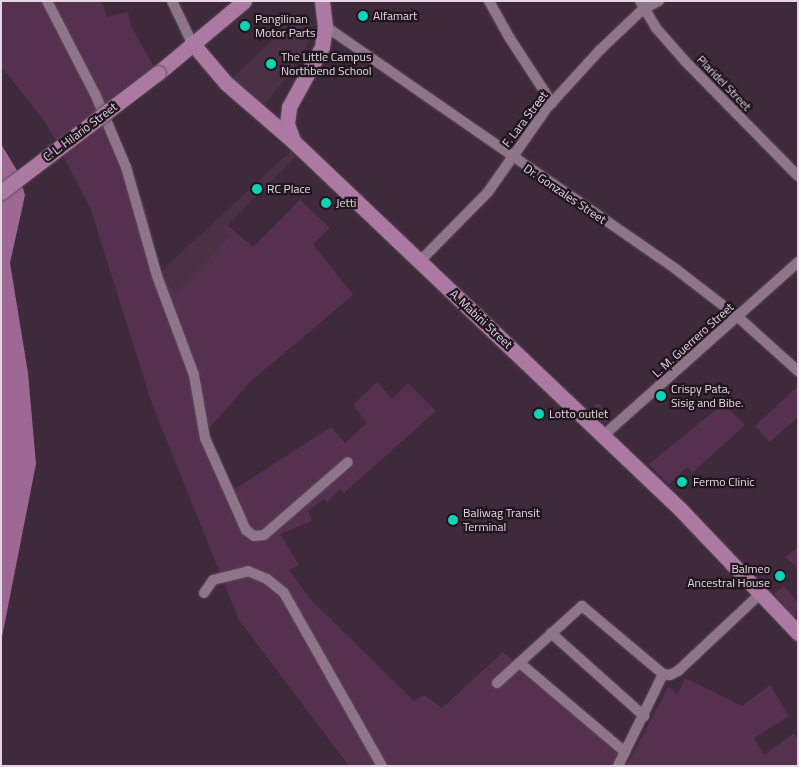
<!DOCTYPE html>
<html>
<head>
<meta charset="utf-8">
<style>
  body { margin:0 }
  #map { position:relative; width:799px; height:767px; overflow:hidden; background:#3f2a3b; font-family:"Titillium Web",sans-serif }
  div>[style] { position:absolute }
  .built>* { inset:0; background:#4b3046 }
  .green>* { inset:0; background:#56314f }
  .water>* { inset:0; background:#9d6893 }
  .roads { filter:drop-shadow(0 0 1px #5b4958) drop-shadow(0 0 1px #5b4958) }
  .street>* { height:10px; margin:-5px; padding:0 5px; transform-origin:5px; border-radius:5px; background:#8f7589 }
  .primary>* { height:15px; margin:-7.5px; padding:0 7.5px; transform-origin:7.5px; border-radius:7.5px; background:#ac79a2 }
  .bridges { filter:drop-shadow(0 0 1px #5b4958) drop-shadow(0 0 1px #5b4958) }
  .primary-bridge>* { height:15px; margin:-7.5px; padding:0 7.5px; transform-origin:7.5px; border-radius:7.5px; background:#ac79a2 }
  .dots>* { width:14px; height:14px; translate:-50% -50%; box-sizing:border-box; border:2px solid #20161e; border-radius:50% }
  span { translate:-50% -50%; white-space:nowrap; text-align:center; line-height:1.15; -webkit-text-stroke:4.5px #20161e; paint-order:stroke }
  .poi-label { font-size:12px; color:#e5d7e2 }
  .left { translate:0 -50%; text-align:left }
  .right { translate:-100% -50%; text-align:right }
  .street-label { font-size:12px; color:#e5d7e2 }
  .frame { position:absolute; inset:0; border:2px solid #e5d7e2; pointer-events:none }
</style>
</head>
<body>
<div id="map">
  <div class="built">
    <div style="clip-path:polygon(309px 16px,310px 37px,301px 58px,262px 108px,230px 80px,269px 44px,285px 23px)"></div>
    <div style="clip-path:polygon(291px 151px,297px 155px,225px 228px,231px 235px,175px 295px,158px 274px)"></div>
  </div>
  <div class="green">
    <div style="clip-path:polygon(1px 1px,102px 1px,107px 17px,128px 12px,132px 28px,154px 67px,56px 141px,45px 122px,1px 66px)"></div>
    <div style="clip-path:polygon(111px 117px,147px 214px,158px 273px,175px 294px,231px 235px,224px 228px,227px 225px,253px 247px,300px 200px,330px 228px,313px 244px,353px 295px,250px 382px,207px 431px,235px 489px,331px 427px,345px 443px,367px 423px,353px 405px,377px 382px,392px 399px,408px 383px,436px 411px,344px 493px,340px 489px,327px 502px,324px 499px,308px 511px,312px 521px,280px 534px,299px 565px,289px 570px,309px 598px,414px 701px,424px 695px,442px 708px,503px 652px,628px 763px,669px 686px,677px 695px,685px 678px,742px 706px,770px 685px,789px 716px,754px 738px,764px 755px,794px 733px,798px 741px,798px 766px,349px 766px,239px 620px,152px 404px,90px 207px,62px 154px)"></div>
    <div style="clip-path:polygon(798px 386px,798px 417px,770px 442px,755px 426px)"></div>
    <div style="clip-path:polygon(598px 403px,611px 417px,605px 423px,590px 410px)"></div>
    <div style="clip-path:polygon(723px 404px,745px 425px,693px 472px,687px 467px,669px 484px,649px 464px)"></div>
    <div style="clip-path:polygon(798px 547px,798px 569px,786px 557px)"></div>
    <div style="clip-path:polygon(784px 586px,798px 603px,795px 618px,774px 594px)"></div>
  </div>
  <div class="water">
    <div style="clip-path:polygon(1px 144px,18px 172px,25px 195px,10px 263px,28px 373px,36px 464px,1px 642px)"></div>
  </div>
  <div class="roads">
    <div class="street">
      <div style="left:47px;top:1px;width:107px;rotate:62.7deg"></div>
      <div style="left:96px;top:96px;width:77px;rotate:67.1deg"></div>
      <div style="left:126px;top:167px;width:113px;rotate:74.1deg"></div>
      <div style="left:157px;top:276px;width:106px;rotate:69.5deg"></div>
      <div style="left:194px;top:375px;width:64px;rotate:80.1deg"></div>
      <div style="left:205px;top:438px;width:101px;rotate:66deg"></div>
      <div style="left:246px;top:530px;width:10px;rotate:37deg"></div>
      <div style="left:254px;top:536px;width:10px;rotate:-6deg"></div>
      <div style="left:264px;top:535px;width:111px;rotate:-41deg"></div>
      <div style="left:172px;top:1px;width:47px;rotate:64.5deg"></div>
      <div style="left:489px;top:1px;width:41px;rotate:60.9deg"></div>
      <div style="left:509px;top:37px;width:79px;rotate:56.9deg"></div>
      <div style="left:640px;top:1px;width:31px;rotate:59deg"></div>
      <div style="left:656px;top:28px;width:44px;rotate:48.7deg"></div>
      <div style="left:685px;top:61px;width:161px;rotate:45.5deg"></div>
      <div style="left:325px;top:26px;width:428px;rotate:34.7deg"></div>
      <div style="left:677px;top:270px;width:77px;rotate:37.6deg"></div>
      <div style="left:738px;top:317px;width:81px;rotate:42deg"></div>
      <div style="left:420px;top:261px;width:97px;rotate:-45.4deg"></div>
      <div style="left:488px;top:192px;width:103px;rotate:-54.9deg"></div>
      <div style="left:547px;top:108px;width:79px;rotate:-47.6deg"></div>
      <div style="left:600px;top:50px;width:59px;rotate:-43.6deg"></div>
      <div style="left:643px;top:9px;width:18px;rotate:-27deg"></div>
      <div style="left:604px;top:435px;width:260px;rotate:-41.7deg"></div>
      <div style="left:204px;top:593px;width:16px;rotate:-55deg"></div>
      <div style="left:213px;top:580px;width:36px;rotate:-14deg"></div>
      <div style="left:248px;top:571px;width:21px;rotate:23deg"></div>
      <div style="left:267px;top:579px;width:22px;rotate:39deg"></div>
      <div style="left:284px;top:593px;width:199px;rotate:60.5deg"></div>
      <div style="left:551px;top:633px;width:125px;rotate:41.7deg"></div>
      <div style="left:520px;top:663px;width:138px;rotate:40.3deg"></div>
      <div style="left:497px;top:683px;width:115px;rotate:-42.2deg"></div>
      <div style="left:582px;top:606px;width:106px;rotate:40deg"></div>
      <div style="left:663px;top:674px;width:7px;rotate:8deg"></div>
      <div style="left:670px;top:675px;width:9px;rotate:-27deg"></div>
      <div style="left:678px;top:671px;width:112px;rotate:-43.2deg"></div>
      <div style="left:618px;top:766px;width:102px;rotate:-63.9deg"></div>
    </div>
    <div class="primary">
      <div style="left:192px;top:43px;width:52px;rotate:49.6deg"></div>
      <div style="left:226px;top:83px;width:89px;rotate:40.9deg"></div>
      <div style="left:293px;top:141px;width:535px;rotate:43.56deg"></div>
      <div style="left:681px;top:510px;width:170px;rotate:46.4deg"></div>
      <div style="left:158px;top:73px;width:112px;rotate:-39.9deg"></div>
      <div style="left:293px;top:140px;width:17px;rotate:-111deg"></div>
      <div style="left:287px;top:124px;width:17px;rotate:-83deg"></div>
      <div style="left:289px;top:107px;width:68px;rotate:-61.2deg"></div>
      <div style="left:322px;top:47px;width:21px;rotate:-82deg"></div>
      <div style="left:325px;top:26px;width:25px;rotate:-97deg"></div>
    </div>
  </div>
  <div class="bridges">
    <div class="primary-bridge">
      <div style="left:1px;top:192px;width:197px;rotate:-37.2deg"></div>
    </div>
  </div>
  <div class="dots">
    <div style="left:363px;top:16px;background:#0bd5b5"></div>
    <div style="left:245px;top:26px;background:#0bd5b5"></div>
    <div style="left:271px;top:64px;background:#0bd5b5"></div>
    <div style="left:257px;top:189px;background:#0bd5b5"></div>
    <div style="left:326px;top:203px;background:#0bd5b5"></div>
    <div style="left:661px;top:396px;background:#0bd5b5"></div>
    <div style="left:539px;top:414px;background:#0bd5b5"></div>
    <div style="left:682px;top:482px;background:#0bd5b5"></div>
    <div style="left:453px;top:520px;background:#0bd5b5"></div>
    <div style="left:780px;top:576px;background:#0bd5b5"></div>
  </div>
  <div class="poi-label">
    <span class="left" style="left:373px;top:16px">Alfamart</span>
    <span class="left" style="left:255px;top:26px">Pangilinan<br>Motor Parts</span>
    <span class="left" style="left:281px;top:64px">The Little Campus<br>Northbend School</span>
    <span class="left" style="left:267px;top:189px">RC Place</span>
    <span class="left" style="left:336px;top:203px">Jetti</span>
    <span class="left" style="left:671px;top:396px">Crispy Pata,<br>Sisig and Bibe.</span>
    <span class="left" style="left:549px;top:414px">Lotto outlet</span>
    <span class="left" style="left:693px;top:482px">Fermo Clinic</span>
    <span class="left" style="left:463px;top:520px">Baliwag Transit<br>Terminal</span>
    <span class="right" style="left:770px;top:576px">Balmeo<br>Ancestral House</span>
  </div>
  <div class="street-label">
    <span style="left:724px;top:83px;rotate:46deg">Plaridel Street</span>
    <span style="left:525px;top:119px;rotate:-53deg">F. Lara Street</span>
    <span style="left:80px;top:132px;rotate:-37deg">C. L. Hilario Street</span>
    <span style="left:565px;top:194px;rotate:34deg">Dr. Gonzales Street</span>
    <span style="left:481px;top:319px;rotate:43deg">A. Mabini Street</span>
    <span style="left:693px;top:340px;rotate:-42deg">L. M. Guerrero Street</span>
  </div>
  <div class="frame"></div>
</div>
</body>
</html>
